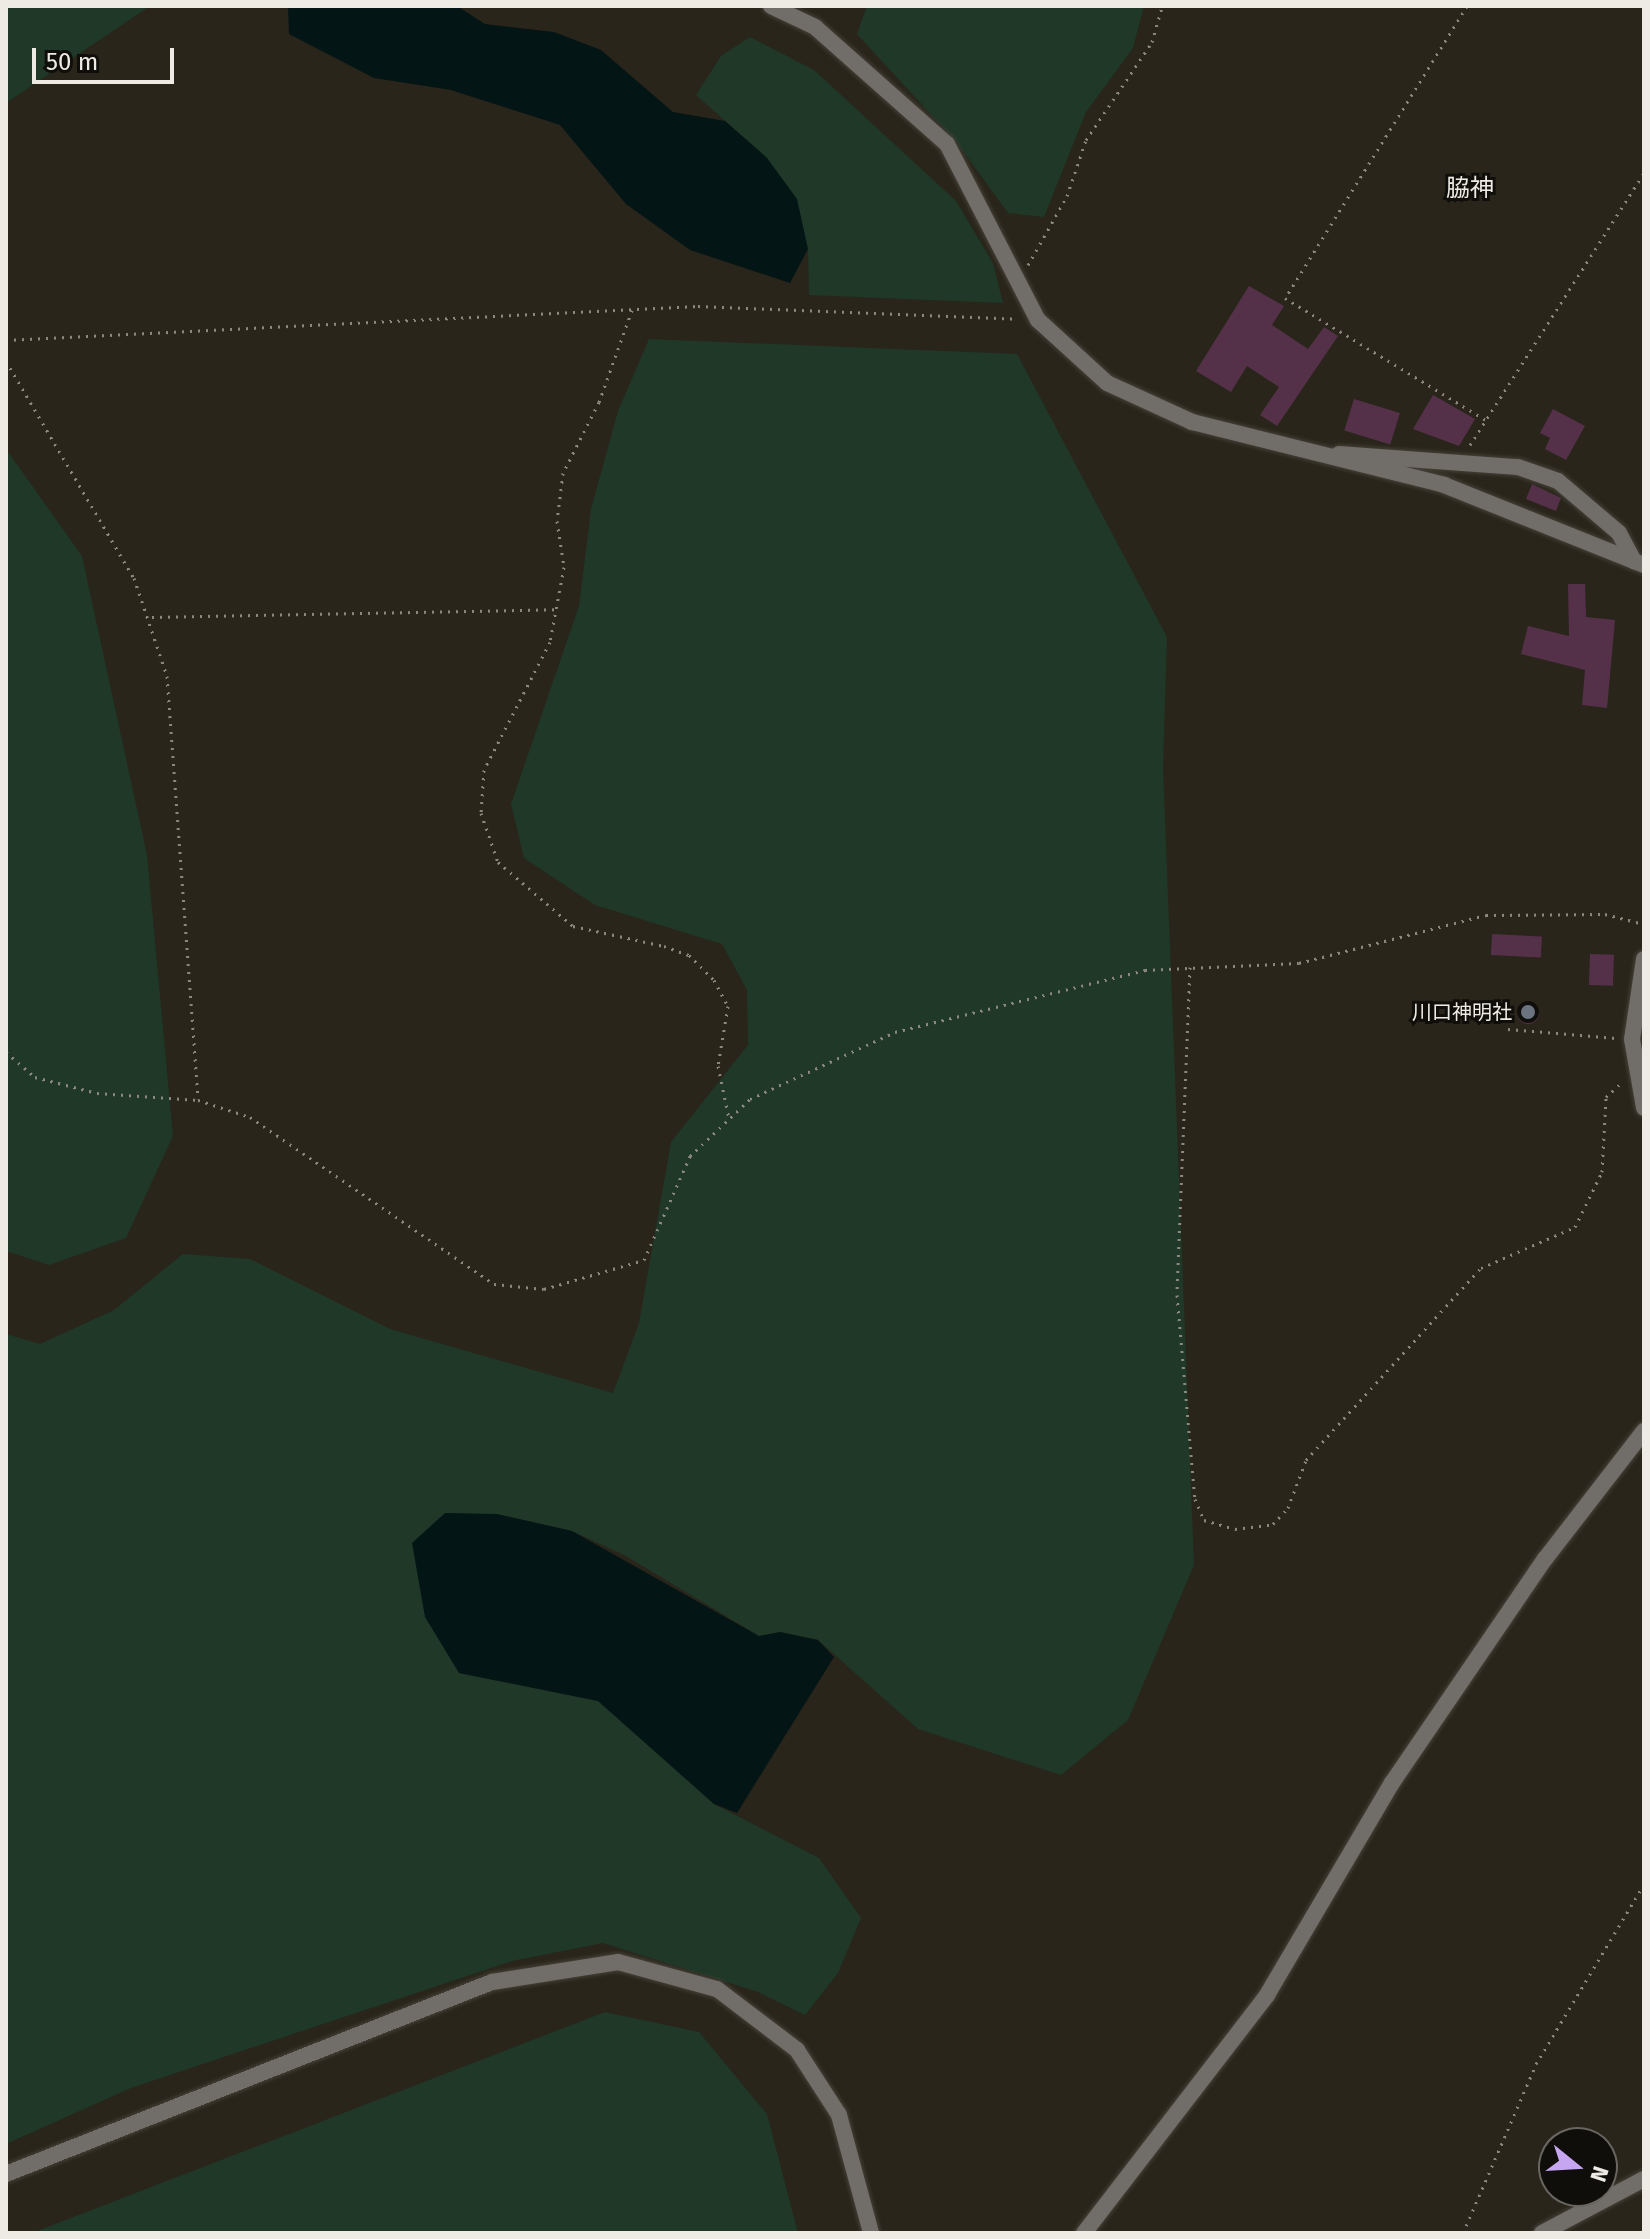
<!DOCTYPE html>
<html>
<head>
<meta charset="utf-8">
<style>
  body { margin:0 }
  #map { position:relative; width:1650px; height:2239px; overflow:hidden; background:#29251b; font-family:"Fira Sans","Noto Sans JP",sans-serif }
  div>[style] { position:absolute }
  .green>* { inset:0; background:#1f3828 }
  .water>* { inset:0; background:#041516 }
  .building>* { inset:0; background:#553149; transform-origin:0 0 }
  .round { border-radius:50% }
  .path>* { height:3px; margin-top:-1.5px; transform-origin:0; background:repeating-linear-gradient(90deg,#8c8880 0 2px,transparent 0 8px) }
  .roads { filter:drop-shadow(0 0 2px #454137) drop-shadow(0 0 2px #454137) }
  .minor>* { height:16px; margin:-8px; padding:0 8px; transform-origin:8px; border-radius:8px; background:#716d69 }
  .tertiary>* { height:16px; margin:-8px; padding:0 8px; transform-origin:8px; border-radius:8px; background:#716d69 }
  .dots>* { width:22px; height:22px; translate:-50% -50%; box-sizing:border-box; border:4px solid #100e0a; border-radius:50% }
  span { translate:-50% -50%; white-space:nowrap; text-align:center; line-height:1.15; -webkit-text-stroke:6px #100e0a; paint-order:stroke }
  .poi-label { font-size:20px; color:#eeebe5 }
  .right { translate:-100% -50%; text-align:right }
  .quarter-label { font-size:24px; color:#eeebe5 }
  .frame { position:absolute; inset:0; border:8px solid #eeebe5; pointer-events:none }
  .north { position:absolute; left:1538px; top:2127px; width:80px; height:80px; box-sizing:border-box; background:#100e0a; border:2px solid #696662; border-radius:50%; rotate:108deg; font-size:22px; font-weight:700; line-height:32px; text-align:center; color:#eeebe5 }
  .north::after { content:''; display:block; margin:auto; width:28px; height:36px; background:#c6a6f0; clip-path:polygon(50% 0,100% 100%,50% 72%,0 100%) }
  .scale { position:absolute; left:32px; top:48px; width:142px; height:36px; box-sizing:border-box; border:4px solid #eeebe5; border-top:0; padding-left:10px; font-size:24px; line-height:28px; white-space:nowrap; color:#eeebe5; -webkit-text-stroke:6px #100e0a; paint-order:stroke }
</style>
</head>
<body>
<div id="map">
  <div class="green">
    <div style="clip-path:polygon(6px 6px,150px 6px,6px 103px)"></div>
    <div style="clip-path:polygon(867px 6px,1144px 6px,1133px 48px,1086px 112px,1044px 217px,1008px 213px,957px 143px,857px 34px)"></div>
    <div style="clip-path:polygon(750px 37px,814px 70px,956px 201px,993px 263px,1003px 303px,809px 295px,808px 249px,767px 158px,696px 95px,721px 56px)"></div>
    <div style="clip-path:polygon(649px 339px,1017px 354px,1167px 637px,1163px 767px,1194px 1565px,1128px 1720px,1061px 1775px,918px 1729px,818px 1640px,780px 1632px,759px 1636px,626px 1556px,572px 1531px,497px 1514px,459px 1673px,598px 1701px,714px 1804px,819px 1858px,861px 1918px,838px 1973px,805px 2015px,758px 1992px,603px 1943px,512px 1961px,131px 2088px,6px 2144px,6px 1334px,40px 1344px,114px 1310px,183px 1254px,250px 1259px,390px 1329px,613px 1393px,639px 1323px,671px 1142px,748px 1045px,747px 990px,722px 944px,595px 905px,524px 858px,511px 804px,579px 606px,591px 509px,618px 411px)"></div>
    <div style="clip-path:polygon(6px 449px,82px 556px,147px 855px,173px 1136px,126px 1238px,49px 1265px,6px 1251px)"></div>
    <div style="clip-path:polygon(605px 2012px,699px 2032px,767px 2114px,798px 2233px,32px 2233px)"></div>
  </div>
  <div class="water">
    <div style="clip-path:polygon(288px 6px,457px 6px,485px 24px,554px 32px,601px 50px,673px 112px,725px 121px,767px 158px,797px 199px,808px 249px,790px 283px,690px 250px,626px 204px,560px 125px,451px 90px,374px 78px,289px 34px)"></div>
    <div style="clip-path:polygon(445px 1513px,497px 1514px,572px 1531px,759px 1636px,780px 1632px,818px 1640px,834px 1657px,737px 1813px,714px 1804px,598px 1701px,459px 1673px,425px 1617px,412px 1543px)"></div>
  </div>
  <div class="building">
    <div style="clip-path:polygon(1249px 286px,1284px 306px,1272px 325px,1308px 349px,1324px 327px,1338px 336px,1277px 426px,1260px 415px,1279px 387px,1247px 366px,1231px 392px,1196px 371px)"></div>
    <div style="clip-path:polygon(1433px 395px,1475px 419px,1459px 446px,1413px 429px)"></div>
    <div style="left:1354px;top:399px;width:48px;height:33px;rotate:17deg"></div>
    <div style="clip-path:polygon(1553px 409px,1585px 426px,1566px 460px,1545px 449px,1550px 438px,1540px 433px)"></div>
    <div style="clip-path:polygon(1532px 484px,1561px 498px,1556px 511px,1526px 499px)"></div>
    <div style="clip-path:polygon(1568px 584px,1585px 584px,1586px 617px,1615px 620px,1607px 708px,1582px 705px,1585px 670px,1521px 654px,1528px 626px,1569px 636px)"></div>
    <div style="left:1492px;top:934px;width:50px;height:21px;rotate:3deg"></div>
    <div style="left:1590px;top:954px;width:24px;height:31px;rotate:2deg"></div>
    <div class="round" style="left:1517px;top:1002px;width:22px;height:22px"></div>
  </div>
  <div class="path">
    <div style="left:1467px;top:6px;width:344px;rotate:121.9deg"></div>
    <div style="left:1285px;top:298px;width:235px;rotate:31.3deg"></div>
    <div style="left:1028px;top:265px;width:79px;rotate:-60.5deg"></div>
    <div style="left:1067px;top:196px;width:59px;rotate:-71.3deg"></div>
    <div style="left:1086px;top:140px;width:118px;rotate:-56deg"></div>
    <div style="left:1152px;top:42px;width:37px;rotate:-74deg"></div>
    <div style="left:632px;top:310px;width:98px;rotate:109.7deg"></div>
    <div style="left:599px;top:402px;width:80px;rotate:116.9deg"></div>
    <div style="left:563px;top:473px;width:48px;rotate:97.1deg"></div>
    <div style="left:557px;top:521px;width:47px;rotate:81.3deg"></div>
    <div style="left:564px;top:567px;width:76px;rotate:100.6deg"></div>
    <div style="left:550px;top:642px;width:144px;rotate:117.3deg"></div>
    <div style="left:484px;top:770px;width:43px;rotate:94deg"></div>
    <div style="left:481px;top:813px;width:52px;rotate:70.9deg"></div>
    <div style="left:498px;top:862px;width:99px;rotate:40.5deg"></div>
    <div style="left:573px;top:926px;width:93px;rotate:12.4deg"></div>
    <div style="left:664px;top:946px;width:27px;rotate:20deg"></div>
    <div style="left:689px;top:955px;width:35px;rotate:45deg"></div>
    <div style="left:714px;top:980px;width:30px;rotate:62deg"></div>
    <div style="left:728px;top:1006px;width:61px;rotate:99.5deg"></div>
    <div style="left:718px;top:1066px;width:53px;rotate:78.1deg"></div>
    <div style="left:6px;top:340px;width:693px;rotate:-2.81deg"></div>
    <div style="left:698px;top:306px;width:319px;rotate:2.3deg"></div>
    <div style="left:6px;top:361px;width:252px;rotate:59.5deg"></div>
    <div style="left:134px;top:578px;width:103px;rotate:71.4deg"></div>
    <div style="left:167px;top:676px;width:424px;rotate:85.8deg"></div>
    <div style="left:1470px;top:445px;width:323px;rotate:-57.4deg"></div>
    <div style="left:152px;top:617px;width:404px;rotate:-1.1deg"></div>
    <div style="left:1190px;top:967px;width:328px;rotate:92.3deg"></div>
    <div style="left:1177px;top:1295px;width:205px;rotate:85deg"></div>
    <div style="left:1195px;top:1499px;width:23px;rotate:67deg"></div>
    <div style="left:1204px;top:1520px;width:32px;rotate:16deg"></div>
    <div style="left:1235px;top:1529px;width:38px;rotate:-7deg"></div>
    <div style="left:1273px;top:1524px;width:22px;rotate:-47deg"></div>
    <div style="left:1288px;top:1508px;width:51px;rotate:-69.4deg"></div>
    <div style="left:1306px;top:1460px;width:260px;rotate:-47.7deg"></div>
    <div style="left:1481px;top:1268px;width:103px;rotate:-23.6deg"></div>
    <div style="left:1575px;top:1227px;width:61px;rotate:-63.9deg"></div>
    <div style="left:1602px;top:1172px;width:75px;rotate:-86.9deg"></div>
    <div style="left:1606px;top:1097px;width:23px;rotate:-43deg"></div>
    <div style="left:1508px;top:1029px;width:108px;rotate:4.8deg"></div>
    <div style="left:6px;top:1052px;width:38px;rotate:41deg"></div>
    <div style="left:35px;top:1077px;width:64px;rotate:14.5deg"></div>
    <div style="left:97px;top:1093px;width:101px;rotate:4deg"></div>
    <div style="left:198px;top:1100px;width:55px;rotate:18.1deg"></div>
    <div style="left:250px;top:1117px;width:296px;rotate:34.4deg"></div>
    <div style="left:494px;top:1284px;width:50px;rotate:5.7deg"></div>
    <div style="left:544px;top:1289px;width:104px;rotate:-16.2deg"></div>
    <div style="left:644px;top:1260px;width:114px;rotate:-66.1deg"></div>
    <div style="left:690px;top:1156px;width:83px;rotate:-43.5deg"></div>
    <div style="left:750px;top:1099px;width:160px;rotate:-24.8deg"></div>
    <div style="left:895px;top:1032px;width:258px;rotate:-13.9deg"></div>
    <div style="left:1145px;top:970px;width:154px;rotate:-2.6deg"></div>
    <div style="left:1299px;top:963px;width:193px;rotate:-14.4deg"></div>
    <div style="left:1486px;top:915px;width:119px;rotate:-0.5deg"></div>
    <div style="left:1605px;top:914px;width:40px;rotate:14.4deg"></div>
    <div style="left:1463px;top:2233px;width:184px;rotate:-66.6deg"></div>
    <div style="left:1536px;top:2064px;width:210px;rotate:-59deg"></div>
  </div>
  <div class="roads">
    <div class="minor">
      <div style="left:1339px;top:454px;width:179px;rotate:4.2deg"></div>
      <div style="left:1518px;top:467px;width:42px;rotate:19.3deg"></div>
      <div style="left:1558px;top:481px;width:80px;rotate:40.4deg"></div>
      <div style="left:1619px;top:533px;width:32px;rotate:62deg"></div>
      <div style="left:1644px;top:959px;width:81px;rotate:98.5deg"></div>
      <div style="left:1632px;top:1039px;width:70px;rotate:80.1deg"></div>
      <div style="left:1084px;top:2233px;width:300px;rotate:-52.4deg"></div>
      <div style="left:1267px;top:1995px;width:246px;rotate:-59.5deg"></div>
      <div style="left:1392px;top:1783px;width:271px;rotate:-55.7deg"></div>
      <div style="left:1545px;top:1559px;width:162px;rotate:-52.3deg"></div>
      <div style="left:1542px;top:2233px;width:115px;rotate:-27.9deg"></div>
    </div>
    <div class="tertiary">
      <div style="left:771px;top:6px;width:49px;rotate:25.5deg"></div>
      <div style="left:815px;top:27px;width:176px;rotate:41.6deg"></div>
      <div style="left:947px;top:144px;width:198px;rotate:62.7deg"></div>
      <div style="left:1038px;top:320px;width:93px;rotate:42.4deg"></div>
      <div style="left:1107px;top:383px;width:94px;rotate:24.6deg"></div>
      <div style="left:1192px;top:422px;width:260px;rotate:14deg"></div>
      <div style="left:1444px;top:485px;width:215px;rotate:21.8deg"></div>
      <div style="left:6px;top:2174px;width:523px;rotate:-21.56deg"></div>
      <div style="left:492px;top:1982px;width:128px;rotate:-9deg"></div>
      <div style="left:618px;top:1962px;width:103px;rotate:15.3deg"></div>
      <div style="left:717px;top:1989px;width:101px;rotate:37.3deg"></div>
      <div style="left:797px;top:2050px;width:77px;rotate:57.1deg"></div>
      <div style="left:839px;top:2115px;width:122px;rotate:74.8deg"></div>
    </div>
  </div>
  <div class="dots">
    <div style="left:1528px;top:1012px;background:#6b7280"></div>
  </div>
  <div class="poi-label">
    <span class="right" style="left:1512px;top:1012px">川口神明社</span>
  </div>
  <div class="quarter-label">
    <span style="left:1470px;top:189px">脇神</span>
  </div>
  <div class="frame"></div>
  <div class="north">N</div>
  <div class="scale">50 m</div>
</div>
</body>
</html>
